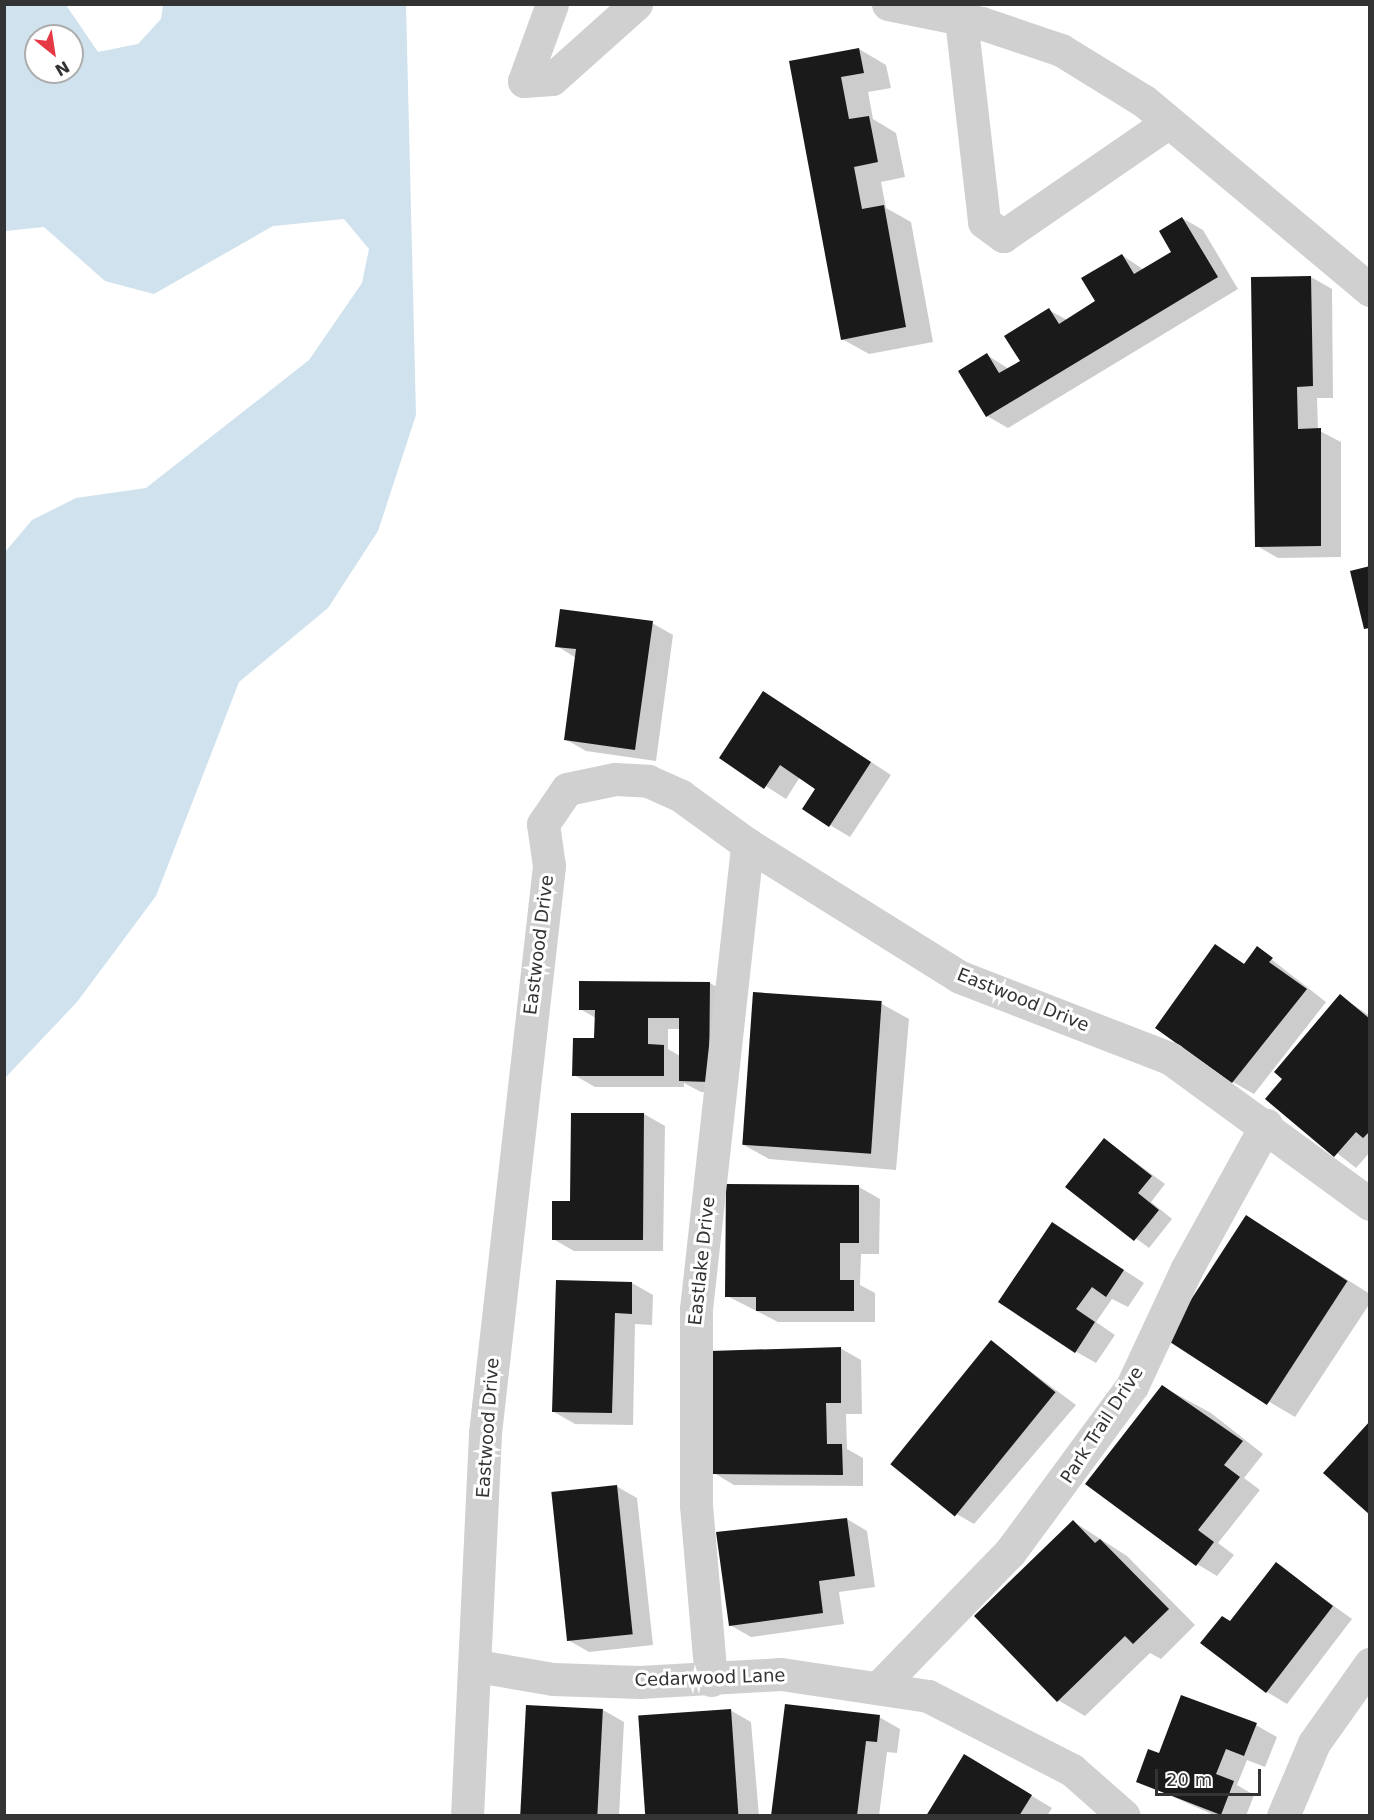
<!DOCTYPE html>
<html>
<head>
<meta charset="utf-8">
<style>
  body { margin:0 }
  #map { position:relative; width:1374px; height:1820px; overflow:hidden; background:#fff; font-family:"DejaVu Sans",sans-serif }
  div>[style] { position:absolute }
  .water>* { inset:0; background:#cfe2ee }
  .shadow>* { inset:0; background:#0003 }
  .building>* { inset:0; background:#1a1a1a; transform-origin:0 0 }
  .minor>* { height:33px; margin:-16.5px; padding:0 16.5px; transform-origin:16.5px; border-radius:16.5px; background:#d0d0d0 }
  span { translate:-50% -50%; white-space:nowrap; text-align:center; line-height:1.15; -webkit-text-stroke:6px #fff; paint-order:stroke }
  .street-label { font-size:18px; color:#333 }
  .frame { position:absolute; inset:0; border:6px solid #333; pointer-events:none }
  .north { position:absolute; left:24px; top:24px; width:60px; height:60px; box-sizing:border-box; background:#fff; border:2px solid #adadad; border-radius:50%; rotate:150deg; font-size:16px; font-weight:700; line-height:24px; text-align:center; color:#333 }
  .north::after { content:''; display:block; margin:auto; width:21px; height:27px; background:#e63946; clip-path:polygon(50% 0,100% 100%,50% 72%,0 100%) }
  .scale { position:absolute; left:1155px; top:1769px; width:106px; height:27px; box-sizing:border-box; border:3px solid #333; border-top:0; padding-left:8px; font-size:18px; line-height:21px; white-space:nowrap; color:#333; -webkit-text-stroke:4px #fff; paint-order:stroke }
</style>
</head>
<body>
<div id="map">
  <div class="water">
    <div style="clip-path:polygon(evenodd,5px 4px,66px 5px,98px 52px,138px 44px,161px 19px,163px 5px,406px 5px,416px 415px,378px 531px,328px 608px,239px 682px,156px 896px,77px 1002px,5px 1078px,5px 552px,32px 520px,76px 498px,146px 488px,309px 360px,362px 283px,369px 249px,344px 219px,273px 226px,154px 294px,105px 281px,44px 227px,5px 231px,5px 4px,36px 36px,72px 36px,72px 72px,36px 72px,36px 36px)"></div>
  </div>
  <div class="shadow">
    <div style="clip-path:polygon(859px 49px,886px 65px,891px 88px,868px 92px,873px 119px,896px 133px,905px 177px,881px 182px,886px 208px,911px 222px,933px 342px,869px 354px,842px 339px,791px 62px)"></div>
    <div style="clip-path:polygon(1182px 218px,1203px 230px,1238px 289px,1008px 428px,987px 416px,960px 372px,987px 355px,1009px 369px,1022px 361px,1049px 310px,1067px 320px,1097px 302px,1122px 255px,1144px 270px,1173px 252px)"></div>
    <div style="clip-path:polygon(1311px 277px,1332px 289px,1333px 398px,1317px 398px,1318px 430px,1341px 442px,1341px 557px,1278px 558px,1257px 546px)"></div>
    <div style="clip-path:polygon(652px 623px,673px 635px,656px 761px,586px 751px,565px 739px,576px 658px,557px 646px)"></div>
    <div style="clip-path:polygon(784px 705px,891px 775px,850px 837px,830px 825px,817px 788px,800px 777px,786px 799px,721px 758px)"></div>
    <div style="clip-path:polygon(1215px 946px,1245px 964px,1257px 948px,1326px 1002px,1254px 1094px,1233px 1082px)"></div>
    <div style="clip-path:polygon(evenodd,710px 983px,730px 995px,729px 1093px,701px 1092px,684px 1083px,684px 1087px,595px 1087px,574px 1075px,596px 1040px,596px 1018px,580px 1009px,710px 983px,668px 1029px,681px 1029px,680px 1056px,668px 1049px,668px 1029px)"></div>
    <div style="clip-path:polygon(1340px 996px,1370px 1016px,1370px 1152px,1356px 1168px,1268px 1099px)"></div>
    <div style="clip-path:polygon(882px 1004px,909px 1019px,896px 1170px,769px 1159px,742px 1144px)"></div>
    <div style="clip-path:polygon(572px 1114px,644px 1114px,665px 1126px,663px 1251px,574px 1251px,553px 1239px,572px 1202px)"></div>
    <div style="clip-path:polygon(1105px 1140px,1165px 1184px,1151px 1202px,1172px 1219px,1149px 1248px,1067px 1187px)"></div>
    <div style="clip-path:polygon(859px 1187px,880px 1199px,879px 1254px,861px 1254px,860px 1285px,875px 1293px,875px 1322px,778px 1322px,727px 1296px)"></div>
    <div style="clip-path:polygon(1247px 1217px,1370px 1294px,1370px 1303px,1295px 1417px,1268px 1401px)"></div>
    <div style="clip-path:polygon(1052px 1224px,1144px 1283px,1128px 1307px,1112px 1299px,1096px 1322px,1115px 1335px,1096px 1363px,1075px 1351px)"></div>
    <div style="clip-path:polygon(557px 1282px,632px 1283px,653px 1295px,652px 1325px,635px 1324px,633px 1425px,575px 1424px,554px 1412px)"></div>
    <div style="clip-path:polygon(991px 1342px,1076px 1405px,974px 1524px,953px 1512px)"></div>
    <div style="clip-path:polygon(840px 1348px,861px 1360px,862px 1414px,846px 1414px,847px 1449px,863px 1458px,863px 1486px,734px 1485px,714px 1473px)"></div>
    <div style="clip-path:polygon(1163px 1387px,1211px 1413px,1263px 1454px,1244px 1478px,1260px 1490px,1218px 1543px,1234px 1555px,1217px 1576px,1197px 1564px)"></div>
    <div style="clip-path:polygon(616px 1486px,637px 1498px,653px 1645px,589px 1652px,568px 1640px)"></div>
    <div style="clip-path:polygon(847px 1519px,867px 1531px,875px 1587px,839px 1592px,844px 1624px,751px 1637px,730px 1625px,717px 1533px)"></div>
    <div style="clip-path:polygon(1074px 1522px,1127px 1556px,1195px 1625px,1161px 1659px,1150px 1653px,1085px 1716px,1058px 1700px)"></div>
    <div style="clip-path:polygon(1276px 1564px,1352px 1619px,1287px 1704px,1267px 1692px,1231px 1622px)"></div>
    <div style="clip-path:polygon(603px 1710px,624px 1722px,619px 1816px,521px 1816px)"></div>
    <div style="clip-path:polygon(730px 1710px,751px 1722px,759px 1816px,647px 1816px)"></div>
    <div style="clip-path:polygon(879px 1717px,900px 1729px,897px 1753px,887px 1752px,879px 1816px,773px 1816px)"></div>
    <div style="clip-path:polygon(1256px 1725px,1277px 1737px,1265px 1767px,1247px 1760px,1237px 1785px,1254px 1795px,1246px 1816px,1216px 1816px,1138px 1781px,1159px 1755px)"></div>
    <div style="clip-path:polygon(985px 1768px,1052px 1808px,1047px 1816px,928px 1816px)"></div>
  </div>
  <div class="building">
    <div style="clip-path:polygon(859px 48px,864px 73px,841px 77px,849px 119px,869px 116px,878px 162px,854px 167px,862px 209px,884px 205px,906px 327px,841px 340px,789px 61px)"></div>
    <div style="clip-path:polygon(1182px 217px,1218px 277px,986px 417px,958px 371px,987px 353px,999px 373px,1020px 361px,1004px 336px,1049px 308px,1059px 324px,1095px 301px,1081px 278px,1122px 254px,1134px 274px,1171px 252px,1159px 231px)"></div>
    <div style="clip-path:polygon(1311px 276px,1313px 386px,1297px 387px,1298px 429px,1321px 428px,1321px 546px,1255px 547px,1251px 277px)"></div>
    <div style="clip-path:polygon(1370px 566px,1370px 628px,1364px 629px,1350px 571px)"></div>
    <div style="clip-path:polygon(560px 609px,653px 621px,635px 750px,564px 740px,576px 649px,555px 647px)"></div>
    <div style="clip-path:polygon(763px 691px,871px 762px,829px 827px,802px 809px,815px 789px,780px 765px,764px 789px,719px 758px)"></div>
    <div style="clip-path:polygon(1215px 944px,1244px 964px,1257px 946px,1273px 958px,1269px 962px,1307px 989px,1232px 1083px,1155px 1028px)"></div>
    <div style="clip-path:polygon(579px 981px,710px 982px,709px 1082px,679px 1081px,679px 1018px,648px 1018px,648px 1044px,664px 1045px,664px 1076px,572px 1076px,573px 1038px,594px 1038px,595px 1010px,579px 1010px)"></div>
    <div style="left:753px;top:992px;width:129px;height:153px;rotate:4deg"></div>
    <div style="clip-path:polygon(1340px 994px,1370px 1019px,1370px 1131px,1363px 1138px,1356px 1132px,1334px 1157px,1265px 1099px,1282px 1079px,1274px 1072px)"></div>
    <div style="clip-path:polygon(571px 1113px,644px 1113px,643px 1240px,552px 1240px,552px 1201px,570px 1201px)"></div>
    <div style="clip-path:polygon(1104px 1138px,1152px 1176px,1138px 1193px,1159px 1210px,1134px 1241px,1065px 1187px)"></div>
    <div style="clip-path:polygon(726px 1184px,859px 1185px,859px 1243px,840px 1243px,840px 1280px,854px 1280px,854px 1311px,756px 1311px,756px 1297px,725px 1297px)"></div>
    <div style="left:1246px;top:1215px;width:121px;height:148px;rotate:33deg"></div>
    <div style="clip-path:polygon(1052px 1222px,1124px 1270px,1106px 1297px,1092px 1287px,1076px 1309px,1095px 1322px,1075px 1353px,998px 1302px)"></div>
    <div style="clip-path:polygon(556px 1280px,632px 1282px,632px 1314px,615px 1313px,612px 1413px,552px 1412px)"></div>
    <div style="left:991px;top:1340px;width:83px;height:160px;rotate:39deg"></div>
    <div style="clip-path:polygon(841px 1347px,841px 1403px,826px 1403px,827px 1444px,842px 1444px,843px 1475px,712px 1474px,710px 1351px)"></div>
    <div style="clip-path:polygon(1162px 1385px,1243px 1441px,1224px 1465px,1240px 1477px,1198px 1530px,1214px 1542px,1196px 1566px,1085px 1484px)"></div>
    <div style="clip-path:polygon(1370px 1421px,1370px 1515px,1323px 1473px)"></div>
    <div style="left:617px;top:1485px;width:150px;height:66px;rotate:84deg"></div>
    <div style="clip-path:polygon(847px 1518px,855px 1576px,819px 1581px,823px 1613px,729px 1626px,716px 1532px)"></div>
    <div style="clip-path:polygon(1073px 1520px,1095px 1543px,1100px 1539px,1169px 1609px,1133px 1644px,1125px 1636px,1057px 1702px,974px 1616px)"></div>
    <div style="clip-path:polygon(1276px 1562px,1333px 1606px,1266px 1693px,1200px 1643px,1222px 1616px,1230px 1621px)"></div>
    <div style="clip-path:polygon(1181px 1695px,1257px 1723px,1244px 1756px,1226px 1749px,1216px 1774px,1234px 1781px,1221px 1815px,1136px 1782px,1148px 1749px,1159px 1753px)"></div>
    <div style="clip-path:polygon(785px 1704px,880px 1715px,877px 1742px,866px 1741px,857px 1816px,771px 1816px)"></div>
    <div style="left:526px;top:1705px;width:77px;height:111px;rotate:3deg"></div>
    <div style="left:731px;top:1709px;width:107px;height:93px;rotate:86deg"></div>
    <div style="clip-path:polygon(964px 1754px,1032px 1795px,1019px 1816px,926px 1816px)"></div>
  </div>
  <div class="minor">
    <div style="left:552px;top:4px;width:82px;rotate:110deg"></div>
    <div style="left:524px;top:81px;width:28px;rotate:-4deg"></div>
    <div style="left:552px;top:79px;width:113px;rotate:-41.8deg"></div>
    <div style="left:888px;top:4px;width:95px;rotate:11.5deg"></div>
    <div style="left:981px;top:23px;width:84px;rotate:18.6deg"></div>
    <div style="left:1061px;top:50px;width:97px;rotate:31.6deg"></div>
    <div style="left:1144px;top:101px;width:295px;rotate:39.9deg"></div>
    <div style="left:961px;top:19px;width:204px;rotate:83.5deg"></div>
    <div style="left:984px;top:222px;width:24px;rotate:36deg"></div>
    <div style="left:1003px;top:236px;width:201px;rotate:-34.5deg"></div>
    <div style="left:477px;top:1666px;width:77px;rotate:9.7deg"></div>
    <div style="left:553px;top:1679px;width:86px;rotate:2deg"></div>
    <div style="left:639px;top:1682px;width:142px;rotate:-3.2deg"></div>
    <div style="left:781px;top:1674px;width:149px;rotate:8.5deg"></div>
    <div style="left:928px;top:1696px;width:162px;rotate:27.2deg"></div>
    <div style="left:1072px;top:1770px;width:69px;rotate:41.5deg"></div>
    <div style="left:711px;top:1680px;width:175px;rotate:-94.9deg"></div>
    <div style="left:696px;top:1506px;width:197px;rotate:-90deg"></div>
    <div style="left:696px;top:1309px;width:468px;rotate:-83.7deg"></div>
    <div style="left:880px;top:1686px;width:187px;rotate:-45.9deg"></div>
    <div style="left:1010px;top:1552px;width:206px;rotate:-53.7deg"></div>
    <div style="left:1132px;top:1386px;width:128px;rotate:-65deg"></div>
    <div style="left:1186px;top:1270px;width:166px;rotate:-61.1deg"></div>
    <div style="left:467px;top:1816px;width:383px;rotate:-87.3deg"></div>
    <div style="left:485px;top:1433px;width:571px;rotate:-83.56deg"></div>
    <div style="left:549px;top:866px;width:42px;rotate:-98.1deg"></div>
    <div style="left:543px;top:824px;width:42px;rotate:-55.6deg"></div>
    <div style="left:567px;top:789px;width:49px;rotate:-11.8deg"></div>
    <div style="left:615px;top:779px;width:33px;rotate:3deg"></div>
    <div style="left:648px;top:781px;width:36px;rotate:24deg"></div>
    <div style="left:681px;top:796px;width:82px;rotate:36deg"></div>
    <div style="left:747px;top:844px;width:251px;rotate:32deg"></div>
    <div style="left:960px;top:977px;width:226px;rotate:21.2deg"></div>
    <div style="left:1171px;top:1059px;width:246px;rotate:36.1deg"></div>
    <div style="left:1283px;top:1816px;width:79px;rotate:-67deg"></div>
    <div style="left:1314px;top:1743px;width:97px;rotate:-54.7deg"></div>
  </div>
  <div class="street-label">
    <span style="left:539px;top:945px;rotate:-83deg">Eastwood Drive</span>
    <span style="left:1023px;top:1000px;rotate:22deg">Eastwood Drive</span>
    <span style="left:702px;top:1261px;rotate:-84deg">Eastlake Drive</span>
    <span style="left:1102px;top:1425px;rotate:-57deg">Park Trail Drive</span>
    <span style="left:488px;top:1428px;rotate:-86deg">Eastwood Drive</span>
    <span style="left:710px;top:1678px;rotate:-2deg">Cedarwood Lane</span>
  </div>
  <div class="frame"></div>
  <div class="north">N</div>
  <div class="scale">20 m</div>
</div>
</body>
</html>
